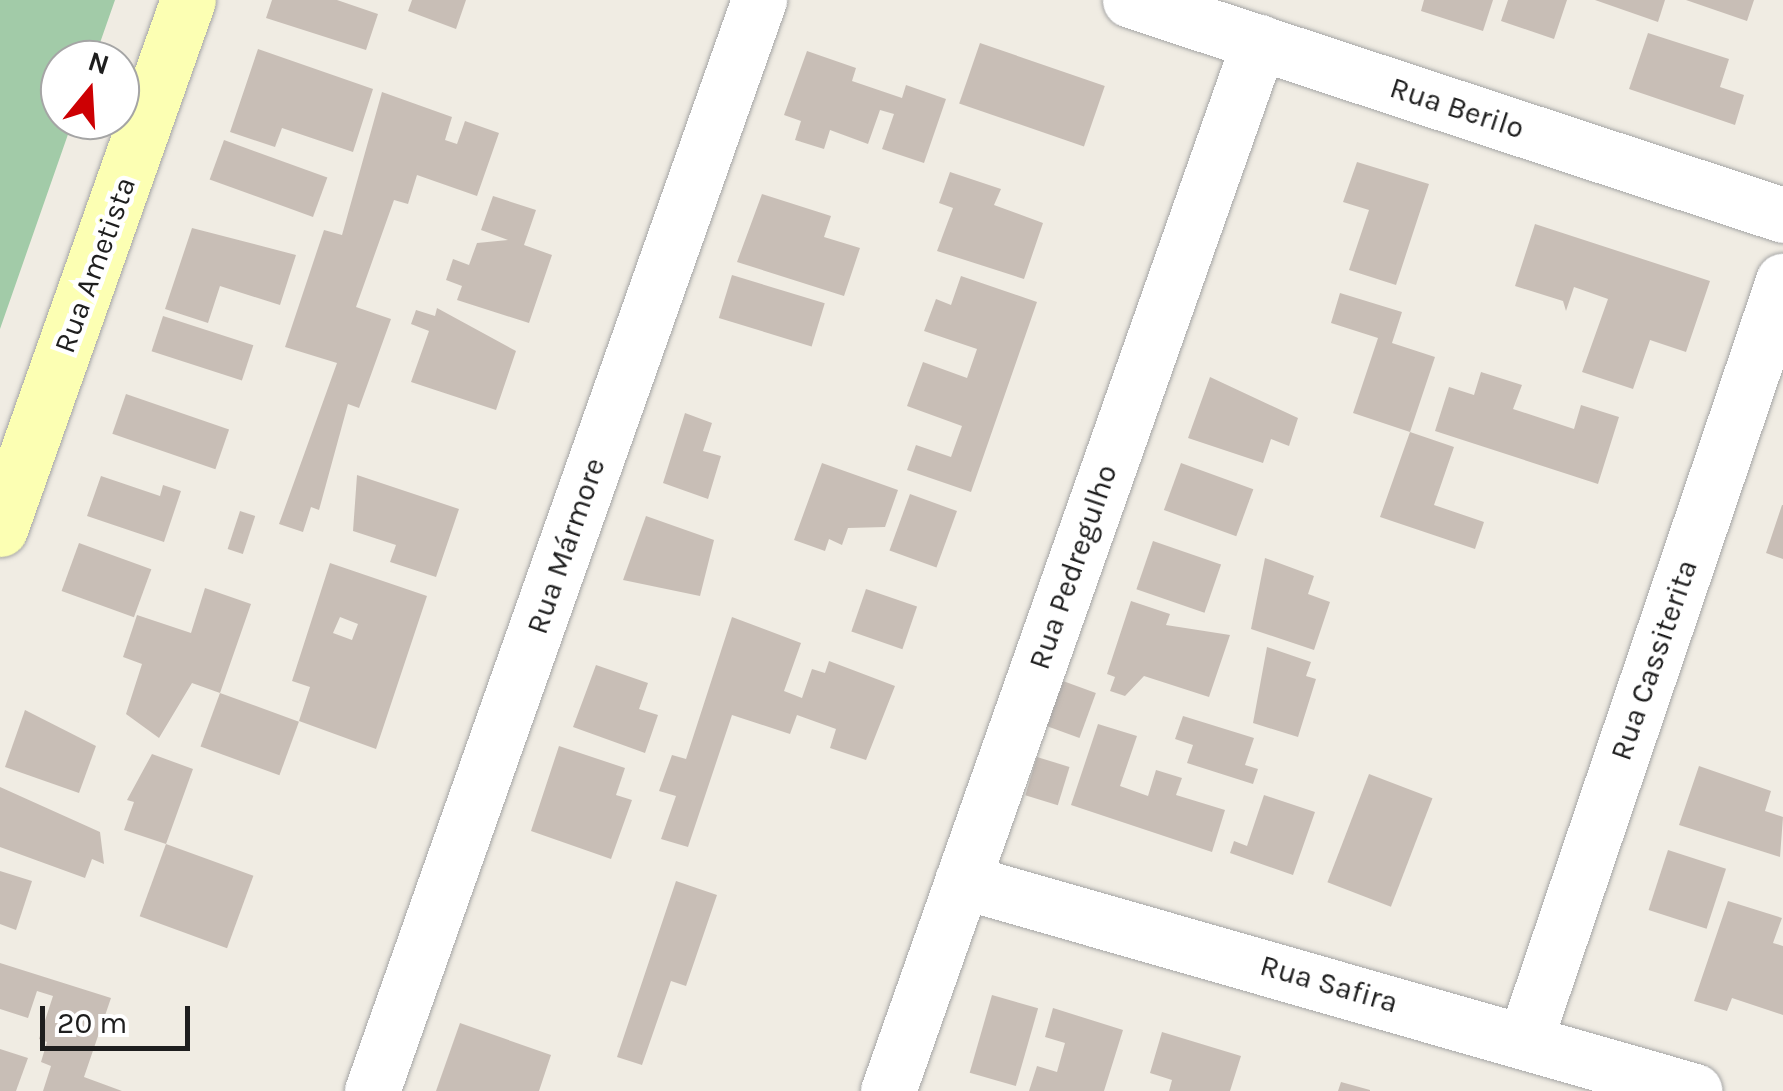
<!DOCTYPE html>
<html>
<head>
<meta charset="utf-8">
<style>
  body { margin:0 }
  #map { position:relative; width:1783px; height:1091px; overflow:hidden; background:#f0ece3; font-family:Karla,sans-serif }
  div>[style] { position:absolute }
  .cemetery>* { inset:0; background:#a2cba8 }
  .building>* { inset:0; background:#c8beb6; transform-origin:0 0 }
  .roads { filter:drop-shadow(0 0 2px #a5a5a5) drop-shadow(0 0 2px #a5a5a5) }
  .street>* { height:55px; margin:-27.5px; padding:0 27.5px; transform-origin:27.5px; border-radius:27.5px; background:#fff }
  .secondary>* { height:55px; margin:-27.5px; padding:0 27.5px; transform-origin:27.5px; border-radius:27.5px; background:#fcffb3 }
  span { translate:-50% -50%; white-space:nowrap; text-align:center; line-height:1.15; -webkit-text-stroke:9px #fff; paint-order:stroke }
  .street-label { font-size:30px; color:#1e1e1e }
  .north { position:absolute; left:40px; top:40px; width:100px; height:100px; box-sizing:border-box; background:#fff; border:2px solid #a5a5a5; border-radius:50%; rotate:18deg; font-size:28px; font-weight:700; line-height:40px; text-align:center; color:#1e1e1e }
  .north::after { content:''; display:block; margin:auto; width:35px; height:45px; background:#cd0003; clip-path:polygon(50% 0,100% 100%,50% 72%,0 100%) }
  .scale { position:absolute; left:40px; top:1006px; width:150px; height:45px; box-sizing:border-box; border:5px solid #1e1e1e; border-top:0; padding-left:12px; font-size:30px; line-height:35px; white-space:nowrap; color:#1e1e1e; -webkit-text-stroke:8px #fff; paint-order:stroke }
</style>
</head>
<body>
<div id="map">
  <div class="cemetery">
    <div style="clip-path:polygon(0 0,115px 0,94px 60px,60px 60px,60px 120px,73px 120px,0 329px)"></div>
  </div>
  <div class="building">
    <div style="clip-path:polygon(272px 0,337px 0,378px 14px,366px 50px,266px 18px)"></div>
    <div style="clip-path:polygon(412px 0,466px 0,456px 29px,408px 11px)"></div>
    <div style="clip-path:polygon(1424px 0,1493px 0,1483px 31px,1421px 11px)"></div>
    <div style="clip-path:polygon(1508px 0,1567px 0,1554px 39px,1501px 21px)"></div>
    <div style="clip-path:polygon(1595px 0,1665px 0,1658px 22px)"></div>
    <div style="clip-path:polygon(1686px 0,1754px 0,1747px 21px)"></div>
    <div style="clip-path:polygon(1648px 33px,1729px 59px,1720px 87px,1744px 95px,1735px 125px,1629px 89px)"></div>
    <div style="left:980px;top:43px;width:132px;height:64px;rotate:19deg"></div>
    <div style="clip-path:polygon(258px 49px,373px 89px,353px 152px,282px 128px,275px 147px,230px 132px)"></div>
    <div style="clip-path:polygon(807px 51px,856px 68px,852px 81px,902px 98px,906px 85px,946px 99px,924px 163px,882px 149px,894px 114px,880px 110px,868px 144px,830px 130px,824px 149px,795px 140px,801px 121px,784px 115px)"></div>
    <div style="clip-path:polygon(382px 92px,452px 117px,445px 140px,457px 144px,465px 121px,499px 133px,477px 196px,417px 175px,408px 204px,394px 200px,356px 307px,391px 319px,359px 408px,348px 404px,319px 510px,311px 507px,303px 532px,279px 524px,337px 363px,285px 347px,324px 230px,342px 235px)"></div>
    <div style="left:224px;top:140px;width:110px;height:42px;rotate:20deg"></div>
    <div style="clip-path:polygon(1357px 162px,1429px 184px,1396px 285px,1349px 270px,1369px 210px,1343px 202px)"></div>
    <div style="clip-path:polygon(950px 172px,1001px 189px,994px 205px,1043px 223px,1024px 279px,937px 251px,953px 208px,939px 203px)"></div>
    <div style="clip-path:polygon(762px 194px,831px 216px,824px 237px,860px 248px,844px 296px,737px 262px)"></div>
    <div style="clip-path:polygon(493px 196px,536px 210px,524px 245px,552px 255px,529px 323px,457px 300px,462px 286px,446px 280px,453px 259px,469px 265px,477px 243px,508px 240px,481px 230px)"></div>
    <div style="clip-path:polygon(1535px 224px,1710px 281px,1686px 352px,1650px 340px,1633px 389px,1582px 372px,1608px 299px,1574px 287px,1566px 311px,1563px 301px,1515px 286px)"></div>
    <div style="clip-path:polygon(192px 228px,296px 255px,280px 305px,220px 286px,208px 323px,165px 309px)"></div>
    <div style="left:732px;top:275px;width:97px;height:45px;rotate:17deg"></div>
    <div style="clip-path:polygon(961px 276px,1037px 302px,971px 492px,907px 470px,916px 445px,951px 457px,962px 426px,907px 406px,923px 362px,967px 378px,977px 349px,924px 331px,936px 299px,951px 305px)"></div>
    <div style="clip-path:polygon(1340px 293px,1402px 312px,1392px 343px,1435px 357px,1410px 432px,1454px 447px,1434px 505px,1484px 522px,1475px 549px,1380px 517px,1410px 432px,1353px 413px,1378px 338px,1331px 323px)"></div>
    <div style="clip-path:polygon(437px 308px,516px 351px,496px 410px,411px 382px,429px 331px,411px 324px,416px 310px,435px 316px)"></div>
    <div style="left:163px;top:316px;width:95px;height:37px;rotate:18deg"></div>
    <div style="clip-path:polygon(1481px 372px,1522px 385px,1513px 409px,1574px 429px,1581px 405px,1619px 417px,1598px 484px,1435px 431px,1449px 387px,1474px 395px)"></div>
    <div style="clip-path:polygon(1210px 377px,1298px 418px,1289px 446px,1271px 439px,1263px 463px,1188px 438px)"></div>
    <div style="left:126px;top:394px;width:109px;height:42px;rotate:19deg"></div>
    <div style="clip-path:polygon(685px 413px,712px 423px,703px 451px,721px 456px,708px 499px,663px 483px)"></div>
    <div style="clip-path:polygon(822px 463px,898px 490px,885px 527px,848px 528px,842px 545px,829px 539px,825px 551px,794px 540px)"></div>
    <div style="left:1181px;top:463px;width:77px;height:50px;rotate:20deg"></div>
    <div style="clip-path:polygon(357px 475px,459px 509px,436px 577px,390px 562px,396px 545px,353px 531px)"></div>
    <div style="clip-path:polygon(101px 476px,160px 496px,163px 485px,181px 491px,164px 542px,87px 516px)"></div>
    <div style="left:910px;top:494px;width:50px;height:60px;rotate:20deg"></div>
    <div style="clip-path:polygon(1782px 505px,1783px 505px,1783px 559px,1766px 553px)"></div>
    <div style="left:240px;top:511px;width:16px;height:40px;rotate:18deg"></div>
    <div style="clip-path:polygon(646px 516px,714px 540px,700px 596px,623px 580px)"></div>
    <div style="left:1153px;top:541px;width:72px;height:51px;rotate:19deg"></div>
    <div style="left:79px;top:543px;width:77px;height:51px;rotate:20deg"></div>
    <div style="clip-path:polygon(1265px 558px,1314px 576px,1308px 594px,1330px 602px,1314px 650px,1251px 629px)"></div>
    <div style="clip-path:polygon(evenodd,330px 563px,427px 596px,376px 749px,299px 721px,310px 687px,292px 681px,330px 563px,340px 617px,358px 624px,352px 640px,333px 633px,340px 617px)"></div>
    <div style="clip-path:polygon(205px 588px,251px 604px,220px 693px,192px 683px,159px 738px,126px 714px,142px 664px,123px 657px,137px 615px,191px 633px)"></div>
    <div style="left:866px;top:589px;width:54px;height:45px;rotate:19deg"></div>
    <div style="clip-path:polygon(1131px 601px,1170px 614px,1166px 625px,1230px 635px,1209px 697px,1144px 676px,1125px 696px,1110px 691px,1115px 677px,1107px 674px)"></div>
    <div style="clip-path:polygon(732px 617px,801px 643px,784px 691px,802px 698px,812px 669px,825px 673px,829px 661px,895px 686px,866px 760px,830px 748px,836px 729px,797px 715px,790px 734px,732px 715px,688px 847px,661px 839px,676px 796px,659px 791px,672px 755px,686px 759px)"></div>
    <div style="clip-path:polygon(1267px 647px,1311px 662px,1306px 676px,1316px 679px,1298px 737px,1253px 723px)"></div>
    <div style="clip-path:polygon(596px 665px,648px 683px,639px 709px,658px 715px,645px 753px,573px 727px)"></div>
    <div style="left:1063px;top:681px;width:35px;height:48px;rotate:20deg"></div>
    <div style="left:220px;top:693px;width:84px;height:57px;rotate:20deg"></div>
    <div style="clip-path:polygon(25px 710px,96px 746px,79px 793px,5px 767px)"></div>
    <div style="clip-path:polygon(1183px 716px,1254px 738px,1245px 765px,1258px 769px,1253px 784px,1187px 763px,1193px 745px,1175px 739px)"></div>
    <div style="clip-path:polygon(1098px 724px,1137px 736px,1120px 786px,1148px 796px,1156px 770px,1182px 778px,1176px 795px,1225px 810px,1212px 852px,1071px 805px)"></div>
    <div style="clip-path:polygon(559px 746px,625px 768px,616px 795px,632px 800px,611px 859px,531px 831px)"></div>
    <div style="clip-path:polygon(152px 754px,193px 769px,166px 844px,124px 830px,134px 802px,127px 800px)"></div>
    <div style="left:1037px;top:757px;width:34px;height:40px;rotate:17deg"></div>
    <div style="clip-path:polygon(1699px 766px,1771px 791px,1765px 811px,1783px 817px,1780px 857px,1679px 825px)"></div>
    <div style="left:1369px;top:774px;width:68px;height:116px;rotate:21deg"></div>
    <div style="clip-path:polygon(0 787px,100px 832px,104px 864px,92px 859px,85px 878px,0 847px)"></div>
    <div style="clip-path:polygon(1264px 795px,1315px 812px,1293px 875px,1230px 853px,1234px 841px,1247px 846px)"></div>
    <div style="left:166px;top:844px;width:93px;height:77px;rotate:20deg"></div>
    <div style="left:1668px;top:850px;width:61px;height:63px;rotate:18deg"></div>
    <div style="clip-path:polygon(0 871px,32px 881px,16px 930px,0 924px)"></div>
    <div style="clip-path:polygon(676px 881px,717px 895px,686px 986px,671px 981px,642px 1065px,617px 1057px)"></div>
    <div style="clip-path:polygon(1728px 901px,1782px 918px,1773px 943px,1783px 946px,1783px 1015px,1732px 998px,1727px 1011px,1694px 1001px)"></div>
    <div style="clip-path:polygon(0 963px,111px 998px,84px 1077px,122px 1091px,43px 1091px,51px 1066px,41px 1062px,47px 1042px,39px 1039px,53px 996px,37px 991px,28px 1018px,0 1009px)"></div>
    <div style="left:992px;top:995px;width:48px;height:81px;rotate:16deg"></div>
    <div style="clip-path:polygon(1053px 1008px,1123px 1030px,1104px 1091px,1029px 1091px,1037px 1066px,1057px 1072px,1065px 1043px,1045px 1037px)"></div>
    <div style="clip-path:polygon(460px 1023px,551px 1055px,539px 1091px,436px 1091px)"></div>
    <div style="clip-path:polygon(1162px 1032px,1241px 1056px,1230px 1091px,1169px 1091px,1172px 1080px,1150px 1073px)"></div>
    <div style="clip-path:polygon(0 1049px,28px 1058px,16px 1091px,0 1091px)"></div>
    <div style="clip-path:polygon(1341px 1082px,1370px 1090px,1370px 1091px,1338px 1091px)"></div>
  </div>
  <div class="roads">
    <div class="street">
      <div style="left:1130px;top:0;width:687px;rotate:18.22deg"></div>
      <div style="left:962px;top:881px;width:762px;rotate:15.99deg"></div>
      <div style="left:1525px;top:1040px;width:802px;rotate:-71.23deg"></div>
      <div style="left:372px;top:1091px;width:1158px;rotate:-70.47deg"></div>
      <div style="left:888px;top:1091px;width:1113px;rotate:-70.52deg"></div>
    </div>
    <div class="secondary">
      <div style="left:0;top:529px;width:561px;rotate:-70.44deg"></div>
    </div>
  </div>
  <div class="street-label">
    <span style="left:1457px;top:108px;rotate:18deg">Rua Berilo</span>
    <span style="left:95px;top:265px;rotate:-70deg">Rua Ametista</span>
    <span style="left:566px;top:546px;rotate:-71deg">Rua Mármore</span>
    <span style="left:1073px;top:567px;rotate:-71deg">Rua Pedregulho</span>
    <span style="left:1654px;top:660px;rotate:-71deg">Rua Cassiterita</span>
    <span style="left:1329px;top:984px;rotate:16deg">Rua Safira</span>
  </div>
  <div class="north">N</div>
  <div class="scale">20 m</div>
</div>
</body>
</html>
